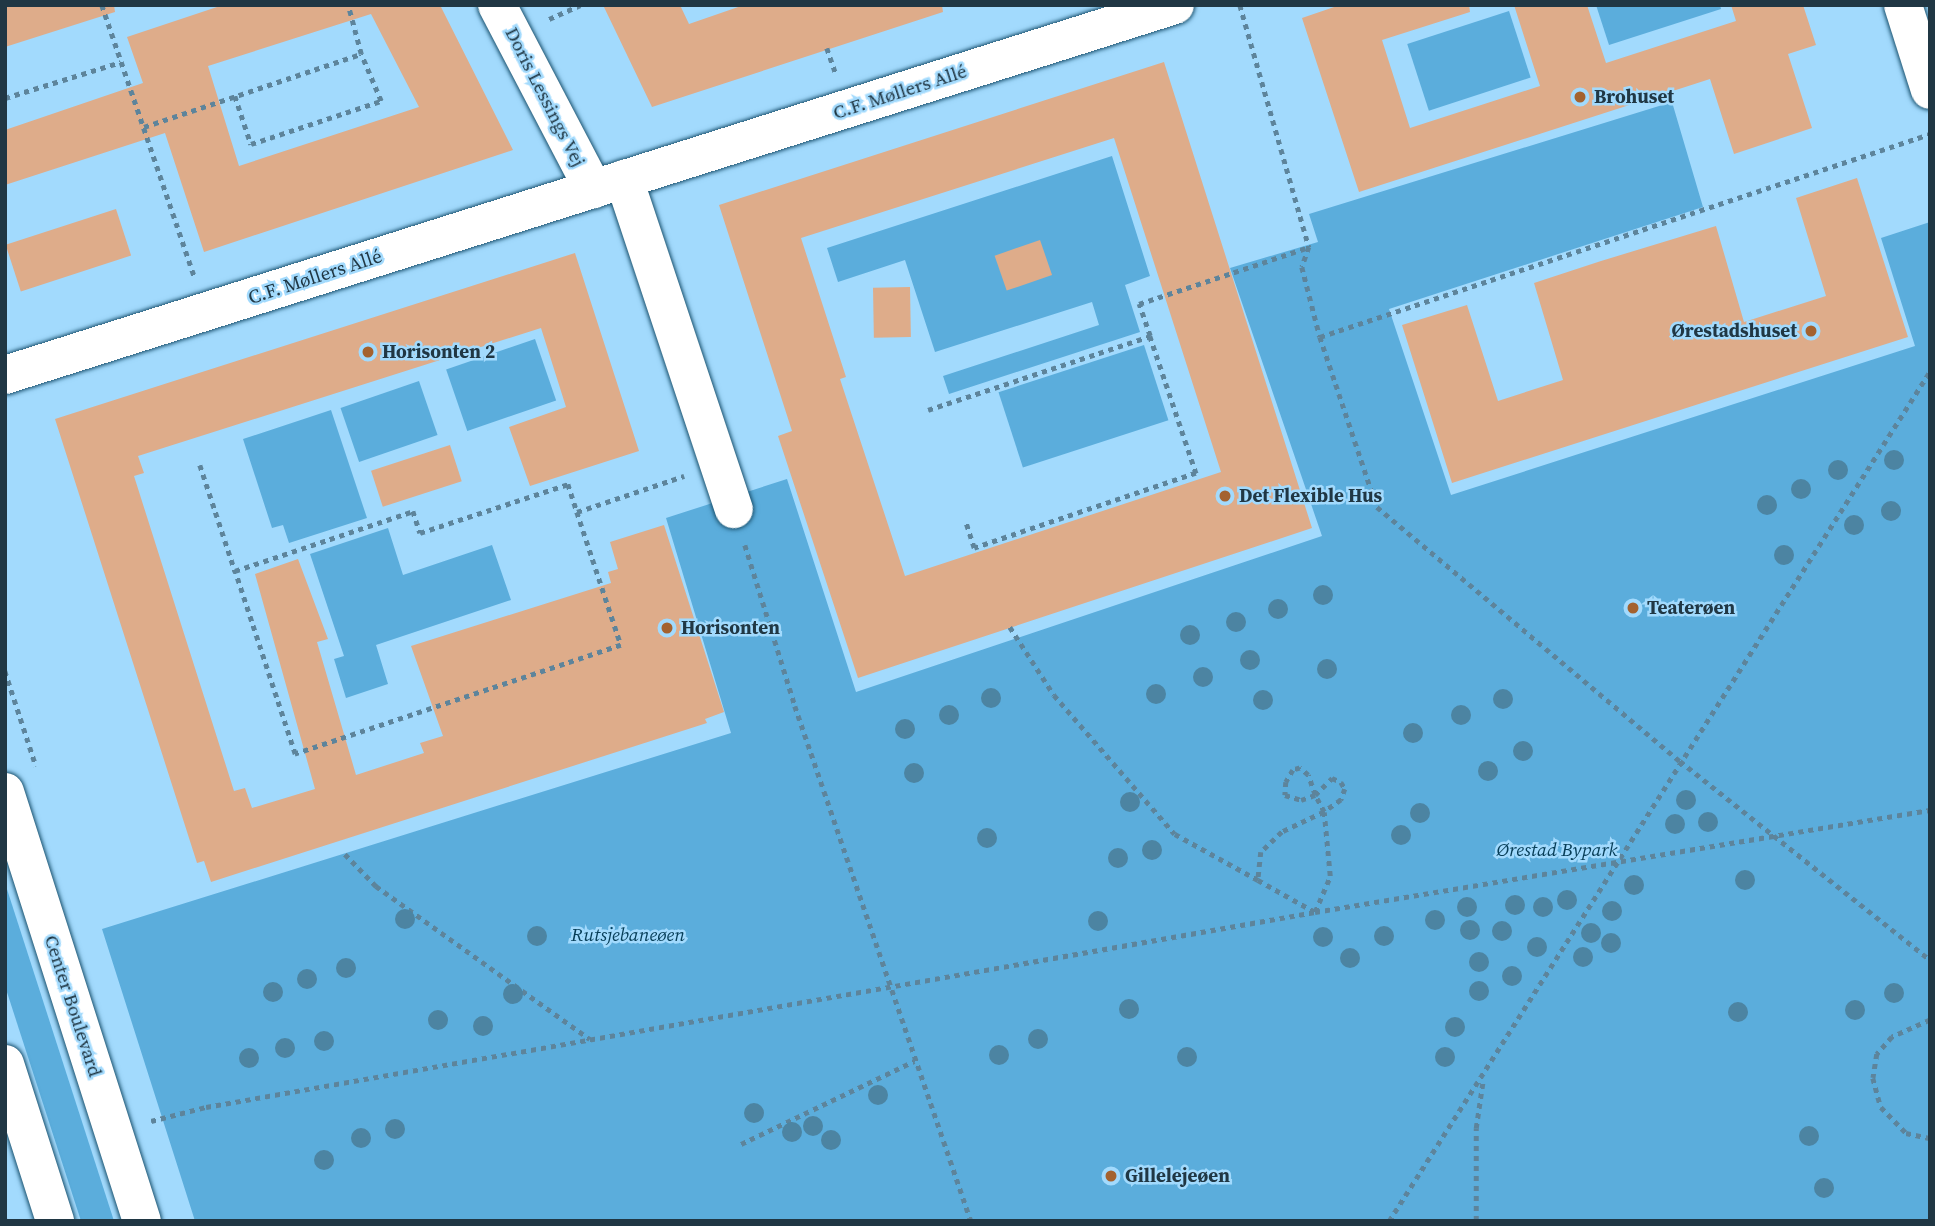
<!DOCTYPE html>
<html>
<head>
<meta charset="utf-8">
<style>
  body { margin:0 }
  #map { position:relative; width:1935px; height:1226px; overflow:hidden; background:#a2dafd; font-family:"Source Serif 4",serif }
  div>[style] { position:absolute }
  .green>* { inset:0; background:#5baddc; transform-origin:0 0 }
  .building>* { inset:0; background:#deac8a; transform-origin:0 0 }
  .path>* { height:4.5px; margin-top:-2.25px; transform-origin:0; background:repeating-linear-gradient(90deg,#5d849b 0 5px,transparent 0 10px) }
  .roads { filter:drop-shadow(0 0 2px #1b5370) drop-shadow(0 0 2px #1b5370) }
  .minor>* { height:38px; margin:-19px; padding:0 19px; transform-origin:19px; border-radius:19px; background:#fff }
  .tertiary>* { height:38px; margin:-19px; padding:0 19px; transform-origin:19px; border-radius:19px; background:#fff }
  .trees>* { width:20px; height:20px; margin:-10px; border-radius:50%; background:#4c84a2 }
  .dots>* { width:19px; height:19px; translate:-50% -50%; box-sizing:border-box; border:4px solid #a2dafd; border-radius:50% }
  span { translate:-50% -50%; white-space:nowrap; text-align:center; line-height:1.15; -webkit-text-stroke:5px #a2dafd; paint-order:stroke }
  .street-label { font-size:19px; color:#203744 }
  .poi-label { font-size:19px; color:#203744; font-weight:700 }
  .left { translate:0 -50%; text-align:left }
  .right { translate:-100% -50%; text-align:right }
  .park-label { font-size:19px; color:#063d57; font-style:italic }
  .frame { position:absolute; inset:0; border:7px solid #203744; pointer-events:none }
</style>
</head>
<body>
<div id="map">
  <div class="green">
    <div style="clip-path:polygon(1596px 5px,1720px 5px,1721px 9px,1609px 45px)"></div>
    <div style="left:1509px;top:11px;width:70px;height:107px;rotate:72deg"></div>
    <div style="clip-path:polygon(1672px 102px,1703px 207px,1389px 309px,1451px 495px,1915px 346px,1881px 238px,1930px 222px,1930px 1221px,195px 1221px,102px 929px,731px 733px,666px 518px,787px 479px,856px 692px,1322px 536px,1230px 268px,1318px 242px,1309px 214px)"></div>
    <div style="clip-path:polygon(1112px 156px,1150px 276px,1125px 285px,1140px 332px,949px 394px,943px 376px,1099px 325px,1092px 302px,935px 352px,905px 260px,838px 282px,827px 248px)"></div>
    <div style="left:535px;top:339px;width:65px;height:94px;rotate:71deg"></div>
    <div style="left:1144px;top:345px;width:79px;height:153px;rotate:72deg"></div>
    <div style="left:419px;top:381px;width:57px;height:83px;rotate:71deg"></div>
    <div style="clip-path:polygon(331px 410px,367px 518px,289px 543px,283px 525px,272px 528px,243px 439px)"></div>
    <div style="clip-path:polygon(388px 528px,403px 575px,492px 545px,511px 600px,376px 645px,388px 684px,346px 698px,334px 659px,344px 656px,310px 554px)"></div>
    <div style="clip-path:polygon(5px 883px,114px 1221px,81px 1221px,5px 986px)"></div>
  </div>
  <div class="building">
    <div style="clip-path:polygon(5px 5px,114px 5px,115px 12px,5px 47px)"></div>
    <div style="clip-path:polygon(evenodd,223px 5px,440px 5px,513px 150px,204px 252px,165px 133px,5px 185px,5px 130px,143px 83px,127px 37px,223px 5px,371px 14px,419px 107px,239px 166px,208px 66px,371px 14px)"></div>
    <div style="clip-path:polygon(603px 5px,680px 5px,689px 24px,744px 5px,942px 5px,943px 12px,652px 107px)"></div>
    <div style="clip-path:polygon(1340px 5px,1469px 5px,1470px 12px,1382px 40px,1410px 128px,1540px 86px,1514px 5px,1587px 5px,1606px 63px,1736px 21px,1731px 5px,1803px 5px,1816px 45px,1788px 54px,1812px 128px,1734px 154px,1710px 79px,1359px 192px,1302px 18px)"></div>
    <div style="clip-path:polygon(evenodd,1164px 62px,1312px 528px,858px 678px,778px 436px,792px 431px,719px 205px,1164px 62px,1114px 138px,1221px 472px,905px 576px,840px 379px,846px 377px,801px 238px,1114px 138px)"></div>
    <div style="clip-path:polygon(1857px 178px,1908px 337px,1452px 483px,1402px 325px,1467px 305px,1498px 401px,1563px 380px,1534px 283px,1601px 261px,1716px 226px,1744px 322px,1826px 296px,1796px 198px)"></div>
    <div style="left:116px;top:209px;width:49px;height:116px;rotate:72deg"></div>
    <div style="left:1040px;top:240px;width:37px;height:48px;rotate:71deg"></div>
    <div style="clip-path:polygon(575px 253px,639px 451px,530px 486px,509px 427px,566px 407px,541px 328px,138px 456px,144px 473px,134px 476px,234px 791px,245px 788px,252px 808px,315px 789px,255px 574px,298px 559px,328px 639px,317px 642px,356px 775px,424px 753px,420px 743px,443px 736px,411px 646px,611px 583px,608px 572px,618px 569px,610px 542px,664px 525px,724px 712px,705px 719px,707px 723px,211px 882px,204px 861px,197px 863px,55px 419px)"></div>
    <div style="left:910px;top:287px;width:50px;height:37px;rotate:89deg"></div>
    <div style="left:450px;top:445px;width:38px;height:83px;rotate:72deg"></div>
  </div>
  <div class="path">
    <div style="left:102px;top:5px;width:286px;rotate:71.2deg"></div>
    <div style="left:1240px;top:5px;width:252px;rotate:74.1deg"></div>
    <div style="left:1309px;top:247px;width:21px;rotate:109deg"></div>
    <div style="left:1302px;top:267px;width:72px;rotate:75.6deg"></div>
    <div style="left:1320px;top:337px;width:179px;rotate:71.5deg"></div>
    <div style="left:1377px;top:507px;width:395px;rotate:40deg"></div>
    <div style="left:1680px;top:761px;width:320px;rotate:38.5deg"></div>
    <div style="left:549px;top:19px;width:34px;rotate:-24deg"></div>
    <div style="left:827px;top:48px;width:28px;rotate:71deg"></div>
    <div style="left:235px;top:96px;width:51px;rotate:71.6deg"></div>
    <div style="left:251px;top:144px;width:137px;rotate:-18.3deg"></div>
    <div style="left:381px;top:101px;width:51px;rotate:-113.1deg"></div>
    <div style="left:5px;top:98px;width:121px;rotate:-17.2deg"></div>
    <div style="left:144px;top:127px;width:229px;rotate:-18.6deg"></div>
    <div style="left:361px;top:54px;width:51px;rotate:-104.9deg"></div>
    <div style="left:1150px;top:336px;width:34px;rotate:-109deg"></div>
    <div style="left:1139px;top:304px;width:179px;rotate:-18.5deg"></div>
    <div style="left:1320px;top:337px;width:643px;rotate:-18.41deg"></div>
    <div style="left:928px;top:410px;width:234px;rotate:-18.4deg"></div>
    <div style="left:1150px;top:336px;width:145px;rotate:71.4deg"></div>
    <div style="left:1196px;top:473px;width:234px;rotate:161.3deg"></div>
    <div style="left:974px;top:548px;width:29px;rotate:-108deg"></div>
    <div style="left:200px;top:465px;width:112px;rotate:71.7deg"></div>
    <div style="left:577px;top:512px;width:140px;rotate:71.7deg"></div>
    <div style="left:621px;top:645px;width:344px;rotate:161.5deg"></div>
    <div style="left:295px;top:754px;width:193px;rotate:-108.2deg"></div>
    <div style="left:235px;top:571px;width:188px;rotate:-18.6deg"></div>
    <div style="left:413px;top:511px;width:23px;rotate:72deg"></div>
    <div style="left:420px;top:533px;width:156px;rotate:-18.3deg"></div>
    <div style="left:568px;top:484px;width:29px;rotate:72deg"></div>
    <div style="left:577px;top:512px;width:113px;rotate:-18.6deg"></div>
    <div style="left:745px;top:545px;width:169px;rotate:72.7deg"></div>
    <div style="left:795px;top:706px;width:544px;rotate:71.13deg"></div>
    <div style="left:1010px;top:627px;width:81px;rotate:57.1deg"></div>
    <div style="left:1054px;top:695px;width:184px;rotate:49deg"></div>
    <div style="left:1175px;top:834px;width:95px;rotate:29deg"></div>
    <div style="left:1258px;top:880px;width:65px;rotate:29.3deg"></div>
    <div style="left:1315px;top:912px;width:39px;rotate:-67deg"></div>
    <div style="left:1330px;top:876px;width:64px;rotate:-95.4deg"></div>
    <div style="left:1324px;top:812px;width:19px;rotate:-118deg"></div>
    <div style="left:1315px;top:795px;width:21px;rotate:-109deg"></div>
    <div style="left:1308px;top:775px;width:11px;rotate:-139deg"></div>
    <div style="left:1300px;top:768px;width:7px;rotate:164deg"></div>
    <div style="left:1293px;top:770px;width:14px;rotate:120deg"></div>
    <div style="left:1286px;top:782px;width:13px;rotate:94deg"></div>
    <div style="left:1285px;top:795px;width:17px;rotate:17deg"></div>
    <div style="left:1301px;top:800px;width:15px;rotate:-20deg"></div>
    <div style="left:1315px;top:795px;width:24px;rotate:-45deg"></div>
    <div style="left:1332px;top:778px;width:10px;rotate:24deg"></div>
    <div style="left:1341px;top:782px;width:8px;rotate:60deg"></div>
    <div style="left:1345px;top:789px;width:12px;rotate:110deg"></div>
    <div style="left:1341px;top:800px;width:21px;rotate:145deg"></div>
    <div style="left:1324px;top:812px;width:47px;rotate:154.5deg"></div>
    <div style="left:1282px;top:832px;width:29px;rotate:136deg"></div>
    <div style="left:1261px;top:852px;width:28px;rotate:96deg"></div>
    <div style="left:5px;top:671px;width:100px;rotate:71.9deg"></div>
    <div style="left:345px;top:854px;width:45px;rotate:45.9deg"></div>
    <div style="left:376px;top:886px;width:263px;rotate:35.6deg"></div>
    <div style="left:1930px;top:1020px;width:42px;rotate:155.9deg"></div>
    <div style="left:1892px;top:1037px;width:23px;rotate:131deg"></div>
    <div style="left:1877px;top:1054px;width:24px;rotate:99deg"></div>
    <div style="left:1873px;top:1078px;width:30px;rotate:75deg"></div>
    <div style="left:1881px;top:1107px;width:36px;rotate:46deg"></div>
    <div style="left:1906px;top:1133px;width:25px;rotate:12deg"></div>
    <div style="left:151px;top:1121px;width:57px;rotate:-14.3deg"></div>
    <div style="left:206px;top:1107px;width:1126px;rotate:-9.97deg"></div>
    <div style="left:1315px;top:912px;width:623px;rotate:-9.42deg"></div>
    <div style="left:741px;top:1144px;width:192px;rotate:-25.6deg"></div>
    <div style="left:5px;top:1219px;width:2px;rotate:63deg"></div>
    <div style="left:1389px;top:1221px;width:1008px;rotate:-57.52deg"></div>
    <div style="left:1476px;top:1221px;width:93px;rotate:-90deg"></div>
    <div style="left:1476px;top:1128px;width:49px;rotate:-81.7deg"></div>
  </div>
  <div class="roads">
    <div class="minor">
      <div style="left:497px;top:5px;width:208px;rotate:62.4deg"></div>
      <div style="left:1903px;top:5px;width:89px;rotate:72.4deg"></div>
      <div style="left:624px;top:179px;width:348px;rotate:71.6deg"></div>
      <div style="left:5px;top:375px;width:1227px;rotate:-17.55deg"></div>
    </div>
    <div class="tertiary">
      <div style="left:5px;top:792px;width:450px;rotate:72.3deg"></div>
      <div style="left:5px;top:1064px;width:165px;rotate:72.3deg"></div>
    </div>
  </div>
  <div class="trees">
    <div style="left:1894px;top:460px"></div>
    <div style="left:1838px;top:470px"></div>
    <div style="left:1801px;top:489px"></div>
    <div style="left:1767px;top:505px"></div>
    <div style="left:1891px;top:511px"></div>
    <div style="left:1854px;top:525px"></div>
    <div style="left:1784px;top:555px"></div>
    <div style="left:1323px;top:595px"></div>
    <div style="left:1278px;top:609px"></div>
    <div style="left:1236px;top:622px"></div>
    <div style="left:1190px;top:635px"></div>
    <div style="left:1250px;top:660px"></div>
    <div style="left:1327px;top:669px"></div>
    <div style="left:1203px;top:677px"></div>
    <div style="left:1156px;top:694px"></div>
    <div style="left:991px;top:698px"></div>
    <div style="left:1503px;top:699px"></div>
    <div style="left:1263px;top:700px"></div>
    <div style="left:949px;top:715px"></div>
    <div style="left:1461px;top:715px"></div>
    <div style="left:905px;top:729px"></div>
    <div style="left:1413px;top:733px"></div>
    <div style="left:1523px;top:751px"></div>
    <div style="left:1488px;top:771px"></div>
    <div style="left:914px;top:773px"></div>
    <div style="left:1686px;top:800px"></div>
    <div style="left:1130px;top:802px"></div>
    <div style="left:1420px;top:813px"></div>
    <div style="left:1708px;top:822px"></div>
    <div style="left:1675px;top:824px"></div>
    <div style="left:1401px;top:835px"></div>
    <div style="left:987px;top:838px"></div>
    <div style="left:1152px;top:850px"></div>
    <div style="left:1118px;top:858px"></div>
    <div style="left:1745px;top:880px"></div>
    <div style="left:1634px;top:885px"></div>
    <div style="left:1567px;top:900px"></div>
    <div style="left:1515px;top:905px"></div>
    <div style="left:1467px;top:907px"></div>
    <div style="left:1543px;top:907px"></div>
    <div style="left:1612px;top:911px"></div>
    <div style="left:405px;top:919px"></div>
    <div style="left:1435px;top:920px"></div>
    <div style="left:1098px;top:921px"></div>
    <div style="left:1470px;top:930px"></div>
    <div style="left:1502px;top:931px"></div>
    <div style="left:1591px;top:933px"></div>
    <div style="left:537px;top:936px"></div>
    <div style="left:1384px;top:936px"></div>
    <div style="left:1323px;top:937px"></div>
    <div style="left:1611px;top:943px"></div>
    <div style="left:1537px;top:947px"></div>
    <div style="left:1583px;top:957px"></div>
    <div style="left:1350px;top:958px"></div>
    <div style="left:1479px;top:962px"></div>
    <div style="left:346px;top:968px"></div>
    <div style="left:1512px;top:976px"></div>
    <div style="left:307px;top:979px"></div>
    <div style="left:1479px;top:991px"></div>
    <div style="left:273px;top:992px"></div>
    <div style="left:1894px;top:993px"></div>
    <div style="left:513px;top:994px"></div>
    <div style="left:1129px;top:1009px"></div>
    <div style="left:1855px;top:1010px"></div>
    <div style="left:1738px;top:1012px"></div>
    <div style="left:438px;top:1020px"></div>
    <div style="left:483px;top:1026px"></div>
    <div style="left:1455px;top:1027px"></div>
    <div style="left:1038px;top:1039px"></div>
    <div style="left:324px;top:1041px"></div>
    <div style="left:285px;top:1048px"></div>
    <div style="left:999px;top:1055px"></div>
    <div style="left:1187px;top:1057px"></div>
    <div style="left:1445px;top:1057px"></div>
    <div style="left:249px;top:1058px"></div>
    <div style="left:878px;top:1095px"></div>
    <div style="left:754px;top:1113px"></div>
    <div style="left:813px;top:1126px"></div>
    <div style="left:395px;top:1129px"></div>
    <div style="left:792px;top:1132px"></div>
    <div style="left:1809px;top:1136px"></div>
    <div style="left:361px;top:1138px"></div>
    <div style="left:831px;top:1140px"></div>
    <div style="left:324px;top:1160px"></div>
    <div style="left:1824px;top:1188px"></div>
  </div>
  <div class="dots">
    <div style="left:1580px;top:97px;background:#a4622f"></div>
    <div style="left:1811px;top:331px;background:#a4622f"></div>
    <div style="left:368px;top:352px;background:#a4622f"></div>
    <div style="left:1225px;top:496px;background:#a4622f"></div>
    <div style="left:1633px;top:608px;background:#a4622f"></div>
    <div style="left:667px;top:628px;background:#a4622f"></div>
    <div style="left:1111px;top:1176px;background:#a4622f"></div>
  </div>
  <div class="street-label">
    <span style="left:900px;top:92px;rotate:-18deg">C.F. Møllers Allé</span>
    <span style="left:545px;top:97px;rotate:63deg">Doris Lessings Vej</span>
    <span style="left:315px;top:277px;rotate:-18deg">C.F. Møllers Allé</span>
    <span style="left:73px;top:1006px;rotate:72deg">Center Boulevard</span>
  </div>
  <div class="poi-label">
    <span class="left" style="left:1594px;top:97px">Brohuset</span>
    <span class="right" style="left:1797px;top:331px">Ørestadshuset</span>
    <span class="left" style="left:382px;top:352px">Horisonten 2</span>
    <span class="left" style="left:1239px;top:496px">Det Flexible Hus</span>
    <span class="left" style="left:1647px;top:608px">Teaterøen</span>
    <span class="left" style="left:681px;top:628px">Horisonten</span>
    <span class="left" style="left:1125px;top:1176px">Gillelejeøen</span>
  </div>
  <div class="park-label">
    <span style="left:1557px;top:850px">Ørestad Bypark</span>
    <span style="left:628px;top:935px">Rutsjebaneøen</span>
  </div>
  <div class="frame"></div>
</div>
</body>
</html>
